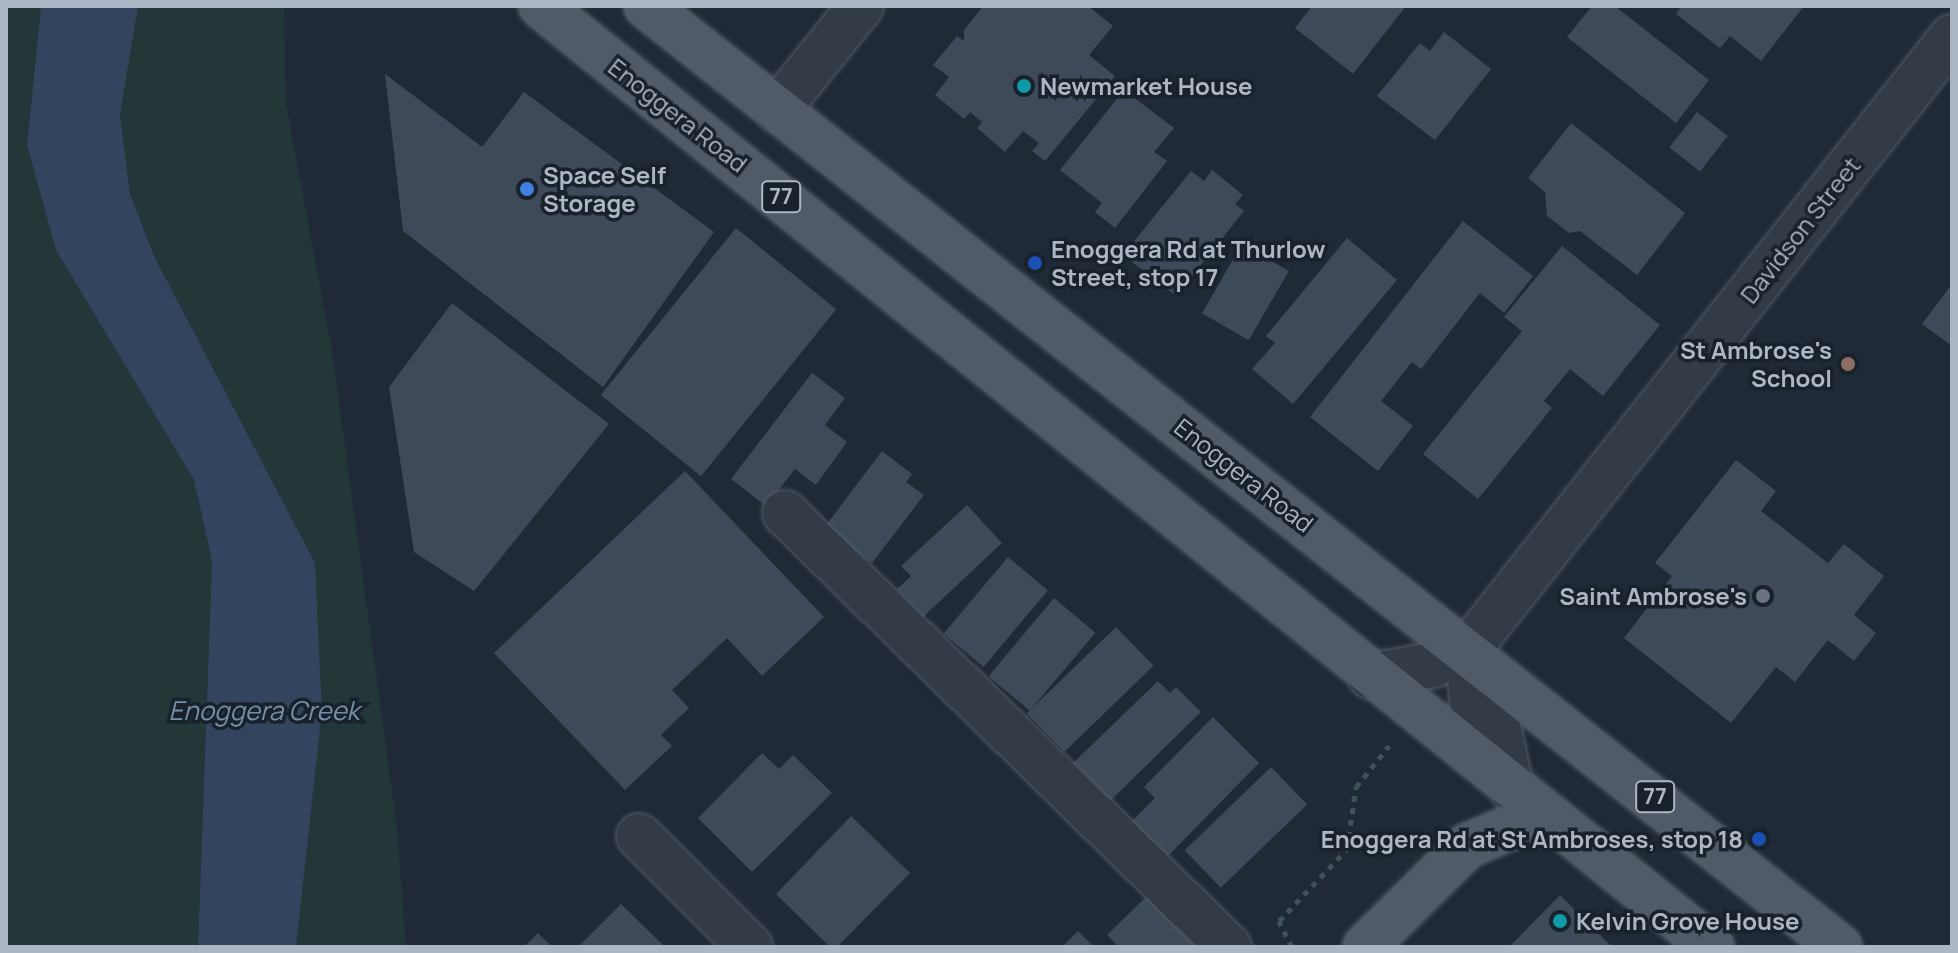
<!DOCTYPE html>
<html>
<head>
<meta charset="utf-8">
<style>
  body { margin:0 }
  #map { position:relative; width:1958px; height:953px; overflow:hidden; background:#202a36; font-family:Manrope,sans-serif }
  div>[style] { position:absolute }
  .green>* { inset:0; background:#233738 }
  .water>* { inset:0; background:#33455e }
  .building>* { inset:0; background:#3e4a59; transform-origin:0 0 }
  .path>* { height:5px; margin-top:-2.5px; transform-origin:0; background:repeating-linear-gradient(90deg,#3f5255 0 6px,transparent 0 12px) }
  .roads { filter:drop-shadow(0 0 2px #515965) drop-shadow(0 0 2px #515965) }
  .minor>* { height:44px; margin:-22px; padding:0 22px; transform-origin:22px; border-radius:22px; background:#333b47 }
  .major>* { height:44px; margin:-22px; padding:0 22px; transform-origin:22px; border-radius:22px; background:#515a67 }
  .dots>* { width:22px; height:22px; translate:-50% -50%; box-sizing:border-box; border:4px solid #19212b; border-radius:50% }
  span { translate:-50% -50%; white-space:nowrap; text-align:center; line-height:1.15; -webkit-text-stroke:7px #19212b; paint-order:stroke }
  .shield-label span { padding:2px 6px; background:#19212b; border:2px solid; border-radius:6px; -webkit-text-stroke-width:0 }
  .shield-label { font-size:22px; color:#adb6c4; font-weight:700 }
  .poi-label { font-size:24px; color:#adb6c4; font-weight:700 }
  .left { translate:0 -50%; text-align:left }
  .right { translate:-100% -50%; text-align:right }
  .street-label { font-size:24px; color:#adb6c4 }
  .water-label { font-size:26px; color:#758eac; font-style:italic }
  .frame { position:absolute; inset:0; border:8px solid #adb6c4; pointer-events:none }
</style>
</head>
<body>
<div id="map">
  <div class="green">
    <div style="clip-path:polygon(6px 6px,41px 6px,27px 145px,56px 250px,194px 480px,212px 561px,198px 947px,6px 947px)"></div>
    <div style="clip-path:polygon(138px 6px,284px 6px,286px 104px,332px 351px,397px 828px,406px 947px,296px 947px,322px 711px,315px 563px,154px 256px,130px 194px,120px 114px)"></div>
  </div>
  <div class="water">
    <div style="clip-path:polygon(41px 6px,138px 6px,120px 114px,130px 194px,154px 256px,315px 563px,322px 711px,296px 947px,198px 947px,212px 561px,194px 480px,56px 250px,27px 145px)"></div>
  </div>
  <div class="building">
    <div style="clip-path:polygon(983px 6px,1088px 6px,1113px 26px,1089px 55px,1115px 76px,1045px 161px,1032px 151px,1039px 143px,1023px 131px,1005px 152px,977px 128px,982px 122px,970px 112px,964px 119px,935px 95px,949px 77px,933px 65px,957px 36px,964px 41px,964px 30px)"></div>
    <div style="clip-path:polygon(1312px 6px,1406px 6px,1353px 74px,1295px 28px)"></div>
    <div style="clip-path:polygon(1592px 6px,1615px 6px,1709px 80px,1676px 123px,1567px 37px)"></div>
    <div style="clip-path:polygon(1682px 6px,1804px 6px,1761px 61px,1730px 36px,1720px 48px,1676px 14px)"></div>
    <div style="clip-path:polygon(1444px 32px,1491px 69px,1435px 140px,1377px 96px,1420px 43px,1430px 51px)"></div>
    <div style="clip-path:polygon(385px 74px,482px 147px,524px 92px,714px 232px,603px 387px,403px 231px)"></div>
    <div style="clip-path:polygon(1124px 90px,1174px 128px,1154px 152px,1167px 161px,1115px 228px,1095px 212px,1102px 203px,1060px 170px)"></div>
    <div style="left:1697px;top:112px;width:39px;height:45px;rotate:38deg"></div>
    <div style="clip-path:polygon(1571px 123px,1685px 213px,1637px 275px,1580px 231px,1569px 233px,1547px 216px,1545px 192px,1528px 178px)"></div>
    <div style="clip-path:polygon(1212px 170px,1243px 195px,1235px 204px,1244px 211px,1176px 296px,1123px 255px,1191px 171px,1204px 181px)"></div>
    <div style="clip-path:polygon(1463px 221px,1533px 276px,1504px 313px,1480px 293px,1421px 369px,1412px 362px,1381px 401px,1413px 426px,1378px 471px,1310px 417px)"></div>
    <div style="left:736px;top:228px;width:129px;height:215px;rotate:39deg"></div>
    <div style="clip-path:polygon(1347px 238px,1397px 280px,1293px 404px,1252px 369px,1275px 343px,1266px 336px)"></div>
    <div style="left:1242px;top:244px;width:54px;height:80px;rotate:30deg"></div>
    <div style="clip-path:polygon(1562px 246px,1660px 325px,1603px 396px,1570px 369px,1544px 401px,1552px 408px,1478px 499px,1423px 454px,1522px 331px,1504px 317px)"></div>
    <div style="clip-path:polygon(1952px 284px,1952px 346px,1922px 324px)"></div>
    <div style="clip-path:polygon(452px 303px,609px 424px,474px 591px,414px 552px,389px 387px)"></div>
    <div style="clip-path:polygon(812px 373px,845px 398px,825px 425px,847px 442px,816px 485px,795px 469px,766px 506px,731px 479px)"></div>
    <div style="clip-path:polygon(882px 451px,912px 474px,906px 482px,924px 495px,872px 563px,824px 528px)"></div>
    <div style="clip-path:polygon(1736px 460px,1776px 491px,1761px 511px,1828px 563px,1844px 544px,1884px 576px,1854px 615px,1876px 633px,1854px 661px,1828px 640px,1795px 682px,1776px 667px,1731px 723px,1624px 638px,1672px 576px,1655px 563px)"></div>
    <div style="clip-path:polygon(685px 471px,824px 617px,762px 676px,727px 638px,672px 690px,689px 708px,661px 735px,672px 746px,625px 790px,494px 653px)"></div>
    <div style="clip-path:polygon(967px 505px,1002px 543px,923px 617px,897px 589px,911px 576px,901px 566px)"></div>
    <div style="left:1008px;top:557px;width:52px;height:100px;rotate:40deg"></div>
    <div style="left:1054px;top:598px;width:54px;height:102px;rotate:40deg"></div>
    <div style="left:1116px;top:627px;width:54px;height:124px;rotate:46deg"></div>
    <div style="clip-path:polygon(1158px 681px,1170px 693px,1176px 687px,1201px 712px,1109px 802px,1072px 764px)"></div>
    <div style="clip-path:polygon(1213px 717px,1259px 763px,1165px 859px,1129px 824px,1155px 798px,1144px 787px)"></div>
    <div style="clip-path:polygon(762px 753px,779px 769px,793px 755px,832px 793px,752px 872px,698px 818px)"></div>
    <div style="left:1271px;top:767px;width:52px;height:120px;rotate:46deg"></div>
    <div style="clip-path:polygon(851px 816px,910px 873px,837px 947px,830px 947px,776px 894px)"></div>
    <div style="clip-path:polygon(1151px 892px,1205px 947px,1119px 947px,1107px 935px)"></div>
    <div style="clip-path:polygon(1560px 895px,1612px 947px,1509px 947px)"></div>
    <div style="clip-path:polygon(621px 904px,665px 947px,578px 947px)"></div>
    <div style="clip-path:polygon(1078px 931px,1094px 947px,1062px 947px)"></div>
    <div style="clip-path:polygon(538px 933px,552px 947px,524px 947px)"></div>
  </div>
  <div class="path">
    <div style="left:1292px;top:947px;width:29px;rotate:-117deg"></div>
    <div style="left:1279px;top:921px;width:99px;rotate:-46.6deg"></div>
    <div style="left:1347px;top:849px;width:63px;rotate:-81.7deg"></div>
    <div style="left:1356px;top:787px;width:53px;rotate:-51.2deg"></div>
  </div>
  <div class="roads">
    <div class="minor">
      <div style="left:777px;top:110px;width:134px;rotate:-51.1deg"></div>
      <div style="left:785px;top:513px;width:621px;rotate:44.35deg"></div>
      <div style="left:1468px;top:650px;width:50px;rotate:85.4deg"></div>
      <div style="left:1472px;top:700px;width:37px;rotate:45deg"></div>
      <div style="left:1498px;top:726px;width:63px;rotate:78.2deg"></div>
      <div style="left:1370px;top:676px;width:64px;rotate:-9.9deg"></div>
      <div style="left:1433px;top:665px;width:38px;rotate:-23deg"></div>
      <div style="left:1468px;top:650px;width:781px;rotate:-51.71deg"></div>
      <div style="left:639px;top:836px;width:157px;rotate:45deg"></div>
    </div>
    <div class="major">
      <div style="left:541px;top:6px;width:1502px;rotate:38.78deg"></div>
      <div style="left:646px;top:6px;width:1520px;rotate:38.24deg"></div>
      <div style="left:1365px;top:947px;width:144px;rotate:-44.7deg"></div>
      <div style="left:1467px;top:846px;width:84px;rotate:-23.2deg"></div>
    </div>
  </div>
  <div class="dots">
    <div style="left:1024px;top:86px;background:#0f9aa8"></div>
    <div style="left:527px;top:189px;background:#3f7fe0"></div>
    <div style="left:1035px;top:263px;background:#1a4fb4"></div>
    <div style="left:1848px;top:364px;background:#8d6e63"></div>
    <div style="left:1763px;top:596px;background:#6b7280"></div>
    <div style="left:1759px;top:839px;background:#1a4fb4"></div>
    <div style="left:1560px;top:921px;background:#0f9aa8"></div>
  </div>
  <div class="shield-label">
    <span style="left:781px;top:197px">77</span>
    <span style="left:1655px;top:797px">77</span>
  </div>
  <div class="poi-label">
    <span class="left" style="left:1040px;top:86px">Newmarket House</span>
    <span class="left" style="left:543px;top:189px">Space Self<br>Storage</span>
    <span class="left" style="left:1051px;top:263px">Enoggera Rd at Thurlow<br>Street, stop 17</span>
    <span class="right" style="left:1832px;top:364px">St Ambrose's<br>School</span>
    <span class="right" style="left:1747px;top:596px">Saint Ambrose's</span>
    <span class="right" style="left:1743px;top:839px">Enoggera Rd at St Ambroses, stop 18</span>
    <span class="left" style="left:1576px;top:921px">Kelvin Grove House</span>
  </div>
  <div class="street-label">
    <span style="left:678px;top:115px;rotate:38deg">Enoggera Road</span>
    <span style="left:1800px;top:230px;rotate:-52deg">Davidson Street</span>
    <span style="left:1244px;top:475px;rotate:38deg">Enoggera Road</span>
  </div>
  <div class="water-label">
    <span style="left:264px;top:711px">Enoggera Creek</span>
  </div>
  <div class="frame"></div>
</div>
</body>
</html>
